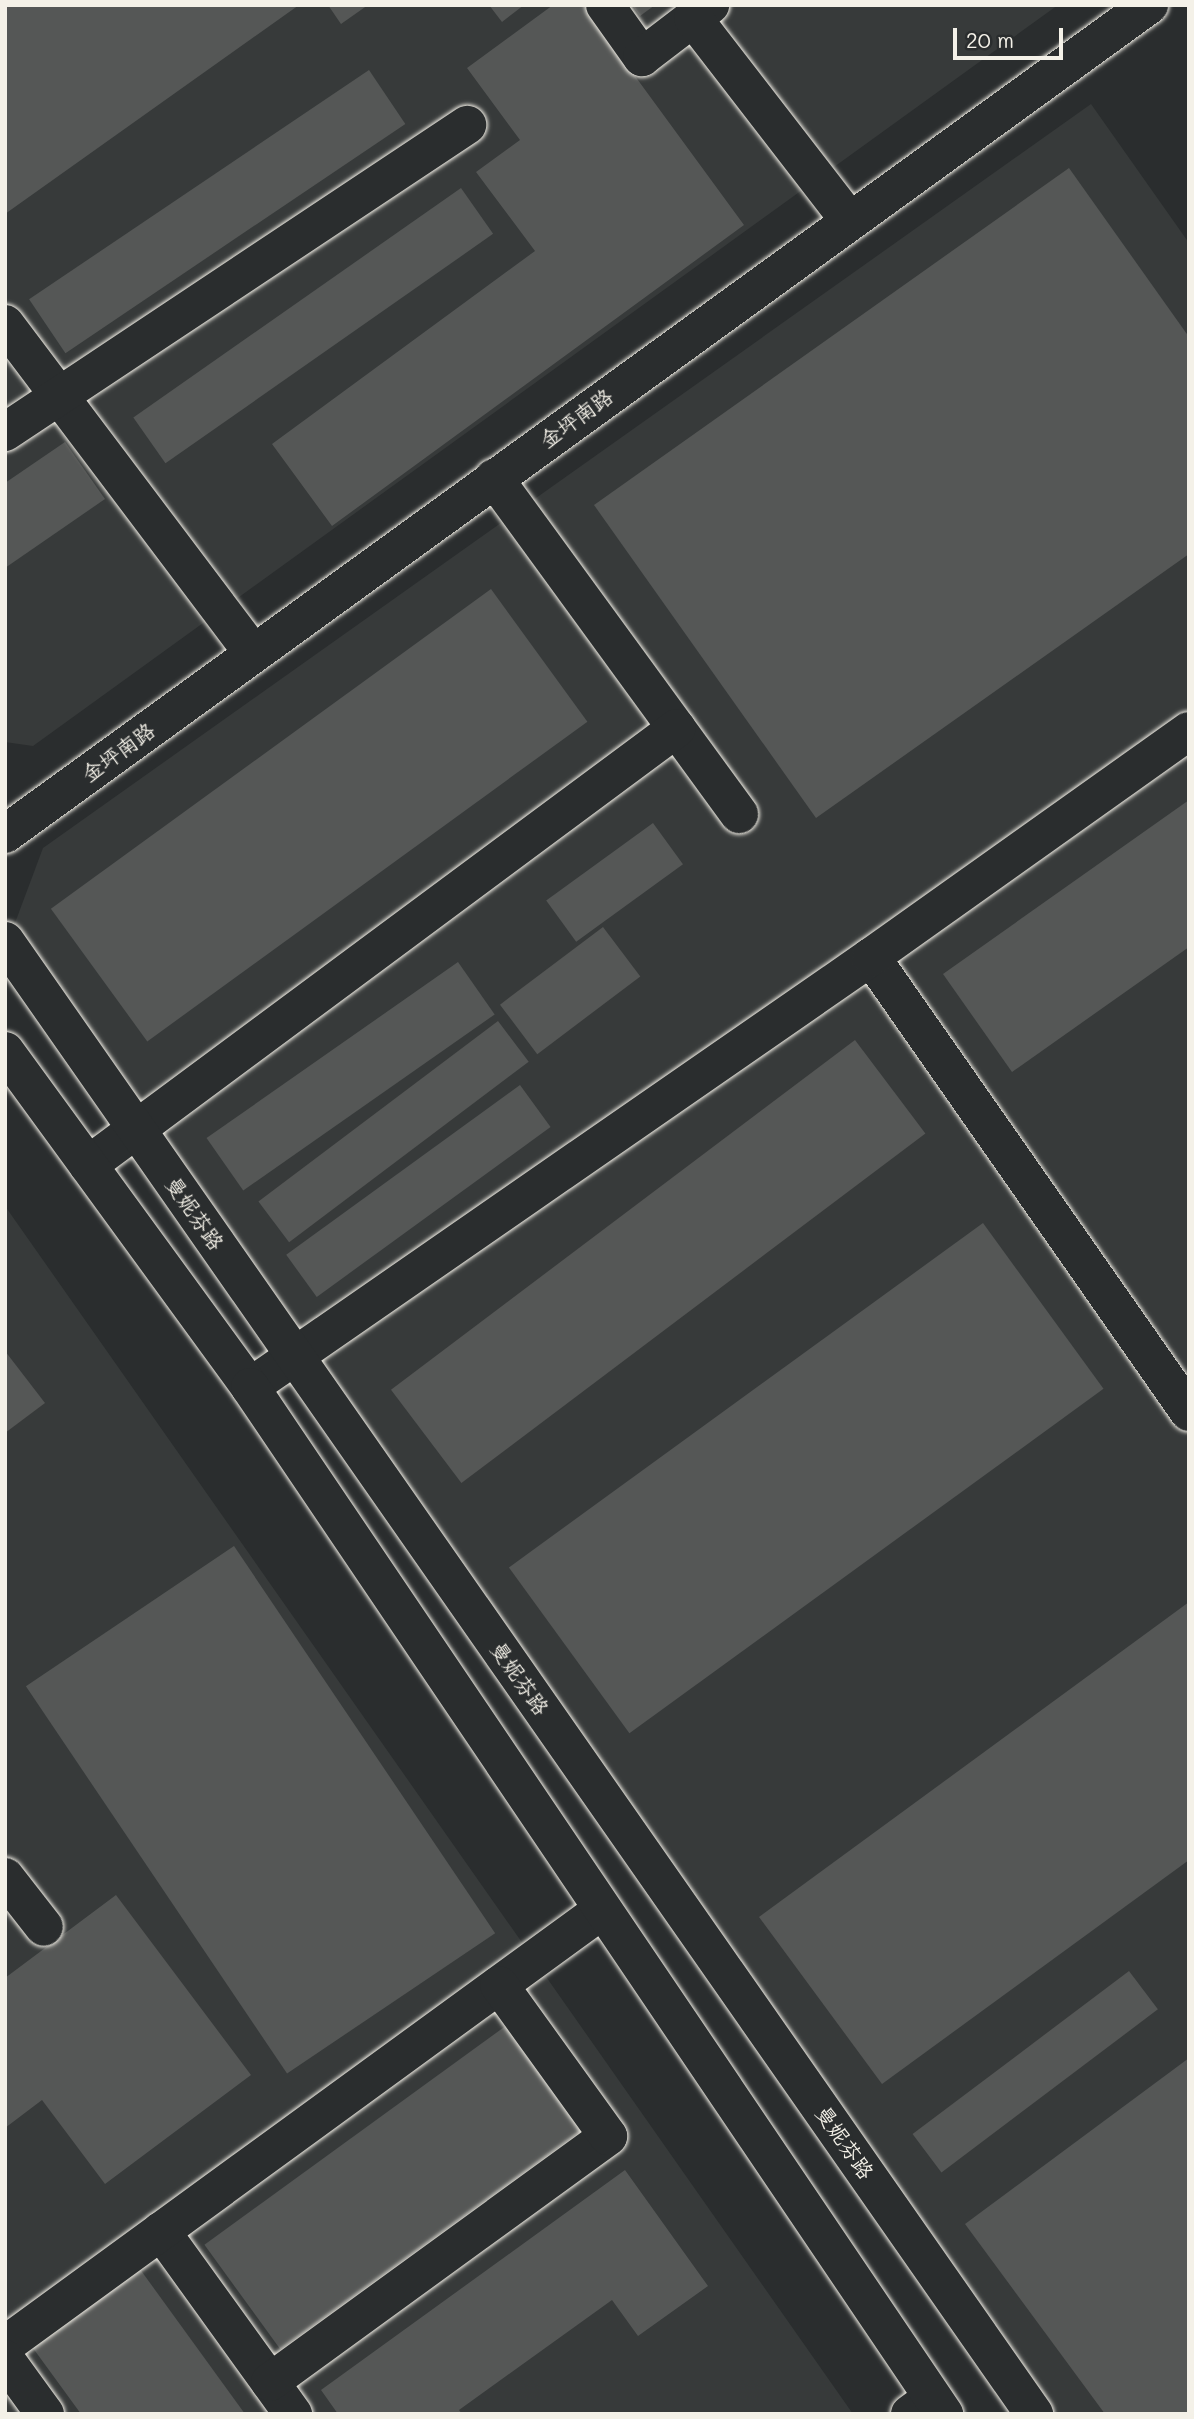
<!DOCTYPE html>
<html>
<head>
<meta charset="utf-8">
<style>
  body { margin:0 }
  #map { position:relative; width:1194px; height:2419px; overflow:hidden; background:#2a2d2e; font-family:Mali,"LXGW WenKai TC",sans-serif }
  div>[style] { position:absolute }
  .built>* { inset:0; background:#373a3a }
  .building>* { inset:0; background:#555756; transform-origin:0 0 }
  .roads { filter:drop-shadow(0 0 2px #f4f1e8) drop-shadow(0 0 2px #f4f1e8) }
  .minor>* { height:38px; margin:-19px; padding:0 19px; transform-origin:19px; border-radius:19px; background:#2a2d2e }
  .tertiary>* { height:38px; margin:-19px; padding:0 19px; transform-origin:19px; border-radius:19px; background:#2a2d2e }
  .secondary>* { height:38px; margin:-19px; padding:0 19px; transform-origin:19px; border-radius:19px; background:#2a2d2e }
  span { translate:-50% -50%; white-space:nowrap; text-align:center; line-height:1.15; -webkit-text-stroke:5px #2a2d2e; paint-order:stroke }
  .street-label { font-size:21px; color:#f4f1e8 }
  .frame { position:absolute; inset:0; border:7px solid #f4f1e8; pointer-events:none }
  .scale { position:absolute; left:953px; top:28px; width:110px; height:32px; box-sizing:border-box; border:4px solid #f4f1e8; border-top:0; padding-left:9px; font-size:21px; line-height:24px; white-space:nowrap; color:#f4f1e8; -webkit-text-stroke:5px #2a2d2e; paint-order:stroke }
</style>
</head>
<body>
<div id="map">
  <div class="built">
    <div style="clip-path:polygon(5px 5px,1058px 5px,33px 746px,5px 742px)"></div>
    <div style="clip-path:polygon(1091px 104px,1189px 243px,1189px 2414px,1050px 2414px,12px 931px,43px 848px)"></div>
    <div style="clip-path:polygon(5px 1206px,853px 2414px,5px 2414px)"></div>
  </div>
  <div class="building">
    <div style="clip-path:polygon(5px 5px,299px 5px,5px 214px)"></div>
    <div style="clip-path:polygon(328px 5px,368px 5px,341px 24px)"></div>
    <div style="clip-path:polygon(489px 5px,524px 5px,502px 22px)"></div>
    <div style="clip-path:polygon(553px 5px,583px 5px,744px 225px,332px 526px,272px 444px,535px 251px,476px 172px,520px 140px,467px 68px)"></div>
    <div style="clip-path:polygon(632px 5px,655px 5px,640px 16px)"></div>
    <div style="left:369px;top:70px;width:65px;height:410px;rotate:56deg"></div>
    <div style="clip-path:polygon(1069px 168px,1189px 337px,1189px 554px,816px 818px,594px 505px)"></div>
    <div style="left:461px;top:188px;width:56px;height:400px;rotate:55deg"></div>
    <div style="clip-path:polygon(65px 442px,105px 499px,5px 568px,5px 483px)"></div>
    <div style="left:491px;top:589px;width:164px;height:544px;rotate:54deg"></div>
    <div style="clip-path:polygon(1189px 800px,1189px 947px,1012px 1072px,943px 974px)"></div>
    <div style="left:653px;top:823px;width:51px;height:132px;rotate:54deg"></div>
    <div style="left:603px;top:927px;width:62px;height:129px;rotate:53deg"></div>
    <div style="left:458px;top:962px;width:64px;height:307px;rotate:55deg"></div>
    <div style="left:498px;top:1021px;width:51px;height:300px;rotate:53deg"></div>
    <div style="left:855px;top:1040px;width:117px;height:581px;rotate:53deg"></div>
    <div style="left:520px;top:1085px;width:52px;height:289px;rotate:54deg"></div>
    <div style="left:983px;top:1223px;width:205px;height:586px;rotate:54deg"></div>
    <div style="clip-path:polygon(5px 1351px,45px 1403px,5px 1433px)"></div>
    <div style="left:234px;top:1546px;width:467px;height:251px;rotate:56deg"></div>
    <div style="clip-path:polygon(1189px 1602px,1189px 1860px,882px 2084px,759px 1917px)"></div>
    <div style="clip-path:polygon(116px 1895px,251px 2075px,105px 2184px,42px 2100px,5px 2128px,5px 1978px)"></div>
    <div style="left:1129px;top:1971px;width:48px;height:271px;rotate:53deg"></div>
    <div style="left:507px;top:2025px;width:129px;height:374px;rotate:54deg"></div>
    <div style="clip-path:polygon(1189px 2058px,1189px 2414px,1105px 2414px,965px 2224px)"></div>
    <div style="clip-path:polygon(625px 2170px,708px 2286px,638px 2336px,612px 2300px,459px 2410px,462px 2414px,338px 2414px,321px 2390px)"></div>
    <div style="clip-path:polygon(137px 2265px,245px 2414px,81px 2414px,30px 2344px)"></div>
  </div>
  <div class="roads">
    <div class="minor">
      <div style="left:605px;top:5px;width:64px;rotate:54.6deg"></div>
      <div style="left:642px;top:57px;width:86px;rotate:-37.4deg"></div>
      <div style="left:693px;top:18px;width:255px;rotate:52.3deg"></div>
      <div style="left:5px;top:324px;width:412px;rotate:53deg"></div>
      <div style="left:5px;top:432px;width:555px;rotate:-33.6deg"></div>
      <div style="left:494px;top:478px;width:416px;rotate:53.9deg"></div>
      <div style="left:871px;top:957px;width:555px;rotate:55.05deg"></div>
      <div style="left:88px;top:1165px;width:733px;rotate:-36.57deg"></div>
      <div style="left:250px;top:1387px;width:755px;rotate:-34.7deg"></div>
      <div style="left:871px;top:957px;width:390px;rotate:-35.4deg"></div>
      <div style="left:5px;top:1877px;width:63px;rotate:52deg"></div>
      <div style="left:161px;top:2231px;width:226px;rotate:54.2deg"></div>
      <div style="left:5px;top:2345px;width:739px;rotate:-36.08deg"></div>
      <div style="left:5px;top:2359px;width:68px;rotate:54deg"></div>
      <div style="left:270px;top:2382px;width:418px;rotate:-36deg"></div>
      <div style="left:608px;top:2136px;width:186px;rotate:-125.8deg"></div>
      <div style="left:910px;top:2414px;width:27px;rotate:-36deg"></div>
    </div>
    <div class="tertiary">
      <div style="left:5px;top:834px;width:1413px;rotate:-35.93deg"></div>
    </div>
    <div class="secondary">
      <div style="left:5px;top:941px;width:1797px;rotate:55.06deg"></div>
      <div style="left:5px;top:1051px;width:416px;rotate:53.9deg"></div>
      <div style="left:250px;top:1387px;width:1240px;rotate:55.95deg"></div>
    </div>
  </div>
  <div class="street-label">
    <span style="left:576px;top:418px;rotate:-36deg">金坪南路</span>
    <span style="left:118px;top:752px;rotate:-36deg">金坪南路</span>
    <span style="left:195px;top:1213px;rotate:55deg">曼妮芬路</span>
    <span style="left:520px;top:1678px;rotate:55deg">曼妮芬路</span>
    <span style="left:845px;top:2142px;rotate:55deg">曼妮芬路</span>
  </div>
  <div class="frame"></div>
  <div class="scale">20 m</div>
</div>
</body>
</html>
